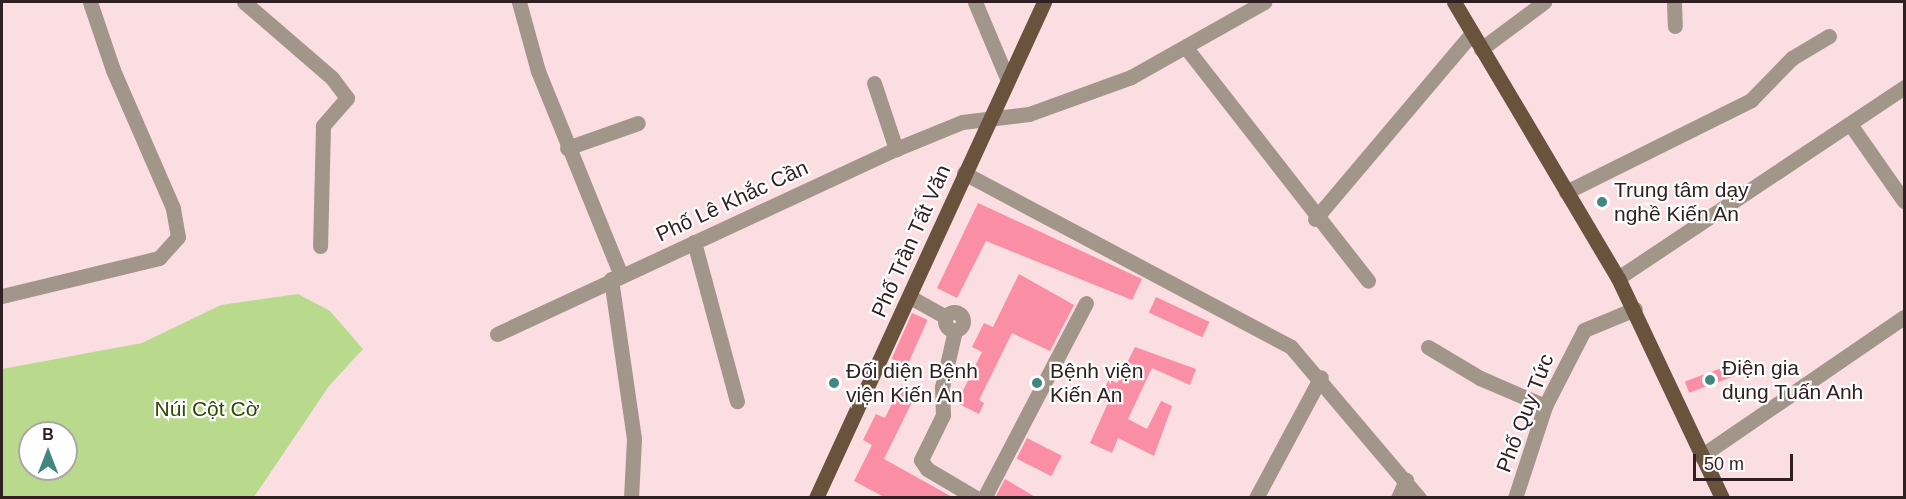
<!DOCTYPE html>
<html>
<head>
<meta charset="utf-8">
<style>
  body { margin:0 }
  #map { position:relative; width:1906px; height:499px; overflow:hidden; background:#fadee2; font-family:Helvetica,sans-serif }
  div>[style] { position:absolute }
  .green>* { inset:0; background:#b9d98d }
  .building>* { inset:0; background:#f98ea5; transform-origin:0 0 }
  .minor>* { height:15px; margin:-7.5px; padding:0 7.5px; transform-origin:7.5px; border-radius:7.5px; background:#a29589 }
  .minor>.ring { margin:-7.5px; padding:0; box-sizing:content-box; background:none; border:15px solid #a29589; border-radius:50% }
  .major>* { height:15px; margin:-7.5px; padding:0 7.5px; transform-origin:7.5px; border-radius:7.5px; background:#69533d }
  .dots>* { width:16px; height:16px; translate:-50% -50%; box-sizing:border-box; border:3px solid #fff; border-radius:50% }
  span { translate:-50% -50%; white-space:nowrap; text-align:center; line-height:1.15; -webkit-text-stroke:4.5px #fff; paint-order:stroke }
  .poi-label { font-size:21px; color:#312023 }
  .left { translate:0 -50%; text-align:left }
  .street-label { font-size:21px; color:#312023 }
  .park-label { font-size:21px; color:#314700 }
  .frame { position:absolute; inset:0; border:3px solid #312023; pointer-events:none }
  .north { position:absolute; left:18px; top:421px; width:60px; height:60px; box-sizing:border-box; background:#fff; border:2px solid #ada6a7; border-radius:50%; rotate:0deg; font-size:16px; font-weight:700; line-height:24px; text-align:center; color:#312023 }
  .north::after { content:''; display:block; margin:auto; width:21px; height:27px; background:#408780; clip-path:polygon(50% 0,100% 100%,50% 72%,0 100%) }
  .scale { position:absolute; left:1693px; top:454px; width:100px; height:27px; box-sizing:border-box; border:3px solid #312023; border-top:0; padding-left:8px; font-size:18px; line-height:21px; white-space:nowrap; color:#312023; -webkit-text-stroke:4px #fff; paint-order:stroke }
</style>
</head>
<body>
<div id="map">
  <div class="green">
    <div style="clip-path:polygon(evenodd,298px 294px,330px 311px,363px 349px,329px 386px,254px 497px,2px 497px,2px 369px,142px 343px,221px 305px,298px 294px,30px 433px,66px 433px,66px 469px,30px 469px,30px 433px)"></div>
  </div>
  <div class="building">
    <div style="clip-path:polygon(978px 203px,1142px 279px,1132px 300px,986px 241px,957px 298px,937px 288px)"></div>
    <div style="clip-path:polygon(1019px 274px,1074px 305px,1050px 351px,1012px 333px,979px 400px,984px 403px,979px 414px,957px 403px,982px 352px,972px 347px,984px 323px,993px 327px)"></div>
    <div style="left:1156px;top:297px;width:59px;height:17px;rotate:25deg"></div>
    <div style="left:912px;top:313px;width:17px;height:50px;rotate:24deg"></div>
    <div style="clip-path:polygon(1135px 347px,1196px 369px,1190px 385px,1152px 368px,1128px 419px,1147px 429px,1161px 401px,1172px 406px,1154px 456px,1118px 438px,1112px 453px,1090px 443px,1108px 403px,1100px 399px,1109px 379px,1117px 383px)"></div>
    <div style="left:1730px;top:365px;width:12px;height:48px;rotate:70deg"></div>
    <div style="clip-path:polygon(901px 385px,917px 392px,884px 459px,954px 498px,886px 498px,854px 481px,872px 445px,863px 440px,876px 414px,885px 418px)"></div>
    <div style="left:1027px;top:438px;width:39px;height:23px;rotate:27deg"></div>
    <div style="clip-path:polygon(1005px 479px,1037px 498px,995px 498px)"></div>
  </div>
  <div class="minor">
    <div style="left:244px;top:2px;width:116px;rotate:40.8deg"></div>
    <div style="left:332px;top:78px;width:25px;rotate:53deg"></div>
    <div style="left:347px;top:98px;width:37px;rotate:131deg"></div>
    <div style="left:323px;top:126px;width:120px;rotate:91.4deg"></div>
    <div style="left:519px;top:2px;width:72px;rotate:74.6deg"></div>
    <div style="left:538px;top:71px;width:220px;rotate:67.9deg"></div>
    <div style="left:975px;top:2px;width:82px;rotate:67.2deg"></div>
    <div style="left:1674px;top:2px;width:24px;rotate:88deg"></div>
    <div style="left:1187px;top:49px;width:294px;rotate:52deg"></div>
    <div style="left:1481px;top:49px;width:79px;rotate:-36.7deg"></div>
    <div style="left:874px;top:83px;width:70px;rotate:71.6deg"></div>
    <div style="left:1850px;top:124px;width:94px;rotate:55deg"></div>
    <div style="left:567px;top:148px;width:75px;rotate:-19.4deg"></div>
    <div style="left:964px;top:173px;width:370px;rotate:28deg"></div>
    <div style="left:1291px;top:347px;width:198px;rotate:49.7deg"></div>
    <div style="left:1566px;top:192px;width:207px;rotate:-26.4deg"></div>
    <div style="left:1751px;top:100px;width:59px;rotate:-45.7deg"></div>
    <div style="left:1792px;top:58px;width:43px;rotate:-30.7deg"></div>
    <div style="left:1315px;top:219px;width:243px;rotate:-49.8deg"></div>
    <div style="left:694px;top:242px;width:165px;rotate:74.9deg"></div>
    <div style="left:1618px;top:278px;width:344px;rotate:-33.7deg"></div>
    <div style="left:611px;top:279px;width:162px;rotate:81.8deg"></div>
    <div style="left:634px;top:439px;width:59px;rotate:92.9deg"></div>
    <div style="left:2px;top:296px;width:162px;rotate:-13.6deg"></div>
    <div style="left:159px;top:258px;width:28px;rotate:-48deg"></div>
    <div style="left:178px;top:237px;width:29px;rotate:-100deg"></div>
    <div style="left:173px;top:208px;width:150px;rotate:-113.5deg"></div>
    <div style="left:113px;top:70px;width:72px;rotate:-108.7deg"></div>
    <div style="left:910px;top:297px;width:41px;rotate:29.1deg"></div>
    <div class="ring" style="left:945px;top:312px;width:3px;height:3px"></div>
    <div style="left:955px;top:330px;width:58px;rotate:102.8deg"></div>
    <div style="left:942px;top:387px;width:28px;rotate:88deg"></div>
    <div style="left:943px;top:415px;width:50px;rotate:116.1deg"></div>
    <div style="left:921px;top:460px;width:11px;rotate:56deg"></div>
    <div style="left:927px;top:469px;width:57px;rotate:30.6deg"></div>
    <div style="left:497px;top:334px;width:440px;rotate:-24.9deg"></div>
    <div style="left:896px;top:149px;width:71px;rotate:-22.2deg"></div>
    <div style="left:962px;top:122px;width:67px;rotate:-6.8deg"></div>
    <div style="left:1029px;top:114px;width:109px;rotate:-19.9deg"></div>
    <div style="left:1131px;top:77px;width:153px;rotate:-29.4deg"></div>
    <div style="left:1428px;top:347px;width:61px;rotate:30.8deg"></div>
    <div style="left:1480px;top:378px;width:71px;rotate:23.3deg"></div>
    <div style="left:1701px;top:456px;width:246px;rotate:-34.4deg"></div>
    <div style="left:984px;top:498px;width:220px;rotate:-62.4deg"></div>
    <div style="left:1256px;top:498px;width:137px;rotate:-61.8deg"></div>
    <div style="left:1398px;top:498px;width:20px;rotate:-66deg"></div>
    <div style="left:1515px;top:498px;width:97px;rotate:-71.9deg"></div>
    <div style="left:1545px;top:406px;width:85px;rotate:-62.8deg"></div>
    <div style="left:1584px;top:330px;width:55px;rotate:-22.4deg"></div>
  </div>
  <div class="major">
    <div style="left:1454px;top:2px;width:321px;rotate:59.3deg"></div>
    <div style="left:1618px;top:278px;width:243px;rotate:64.7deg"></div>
    <div style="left:816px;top:498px;width:546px;rotate:-65.31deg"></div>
  </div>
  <div class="dots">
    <div style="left:1602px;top:202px;background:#408780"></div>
    <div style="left:1710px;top:380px;background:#408780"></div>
    <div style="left:834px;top:383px;background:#408780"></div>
    <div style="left:1037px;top:383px;background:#408780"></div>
  </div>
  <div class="poi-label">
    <span class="left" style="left:1614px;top:202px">Trung tâm dạy<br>nghề Kiến An</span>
    <span class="left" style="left:1722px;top:380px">Điện gia<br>dụng Tuấn Anh</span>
    <span class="left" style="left:846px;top:383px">Đối diện Bệnh<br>viện Kiến An</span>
    <span class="left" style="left:1050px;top:383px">Bệnh viện<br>Kiến An</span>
  </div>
  <div class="street-label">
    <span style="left:732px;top:201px;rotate:-25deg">Phố Lê Khắc Cần</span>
    <span style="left:911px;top:241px;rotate:-66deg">Phố Trần Tất Văn</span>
    <span style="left:1525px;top:413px;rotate:-69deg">Phố Quy Tức</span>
  </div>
  <div class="park-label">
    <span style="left:207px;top:409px">Núi Cột Cờ</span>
  </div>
  <div class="frame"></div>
  <div class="north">B</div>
  <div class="scale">50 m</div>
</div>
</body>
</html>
